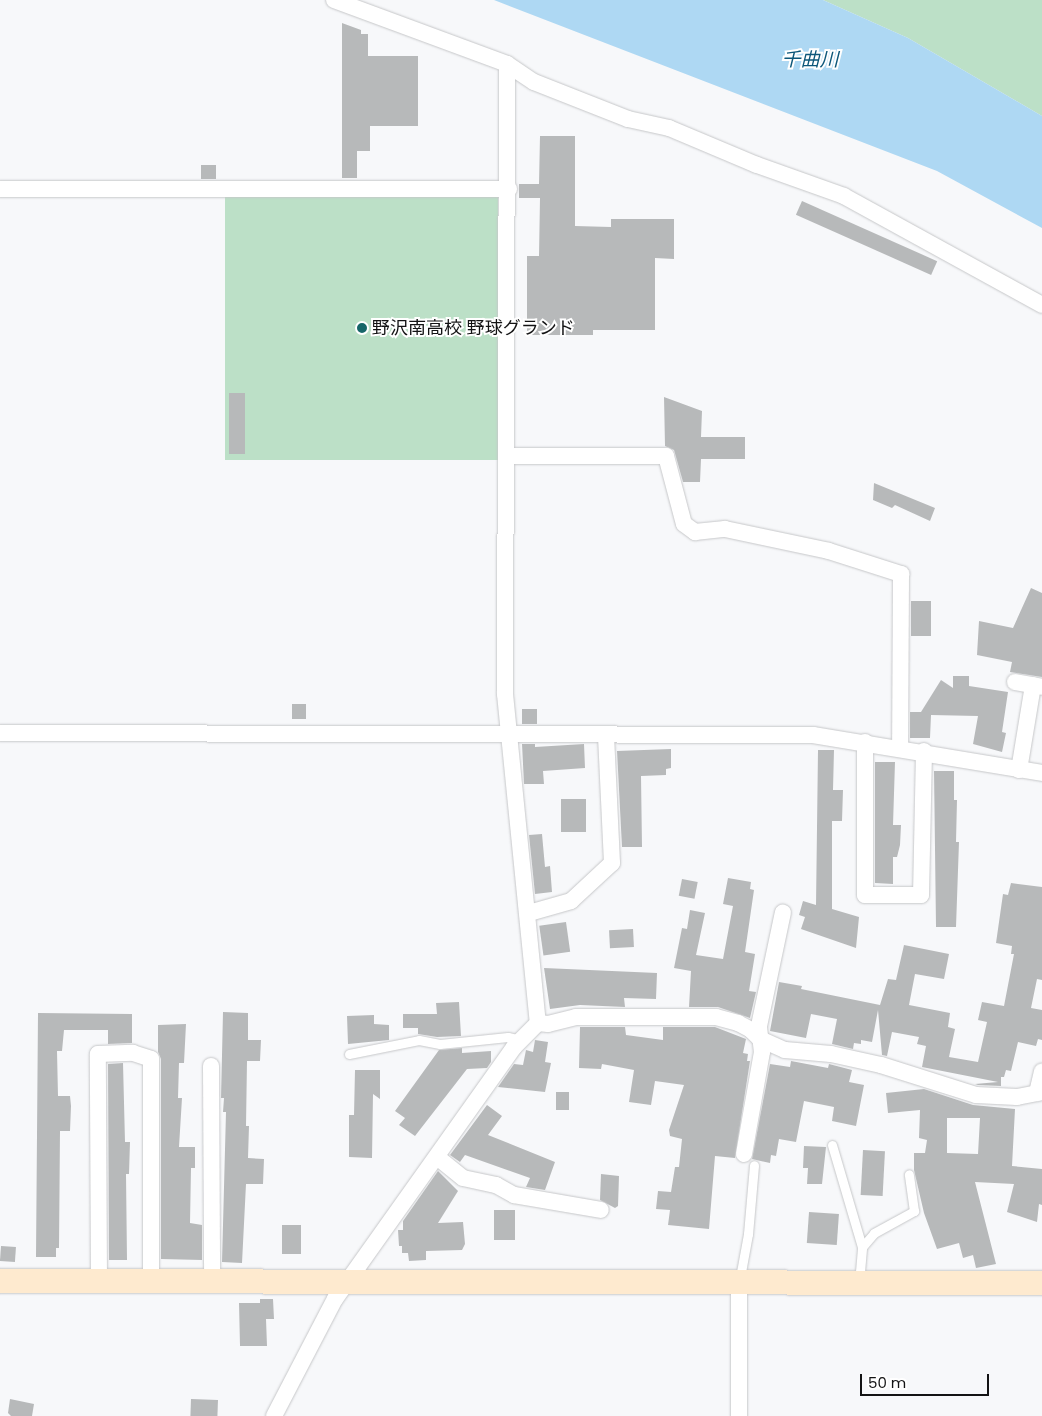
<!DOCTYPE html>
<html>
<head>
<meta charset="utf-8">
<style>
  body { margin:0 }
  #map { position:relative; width:1042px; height:1416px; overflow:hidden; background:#f7f8fa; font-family:Poppins,"Noto Sans JP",sans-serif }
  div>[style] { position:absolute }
  .green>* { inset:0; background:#bce0c7; transform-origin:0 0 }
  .water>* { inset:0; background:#aed8f3 }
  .building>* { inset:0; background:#b7b9ba; transform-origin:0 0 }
  .roads { filter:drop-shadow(0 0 1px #c6c7c9) drop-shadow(0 0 1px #c6c7c9) }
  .lane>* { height:9px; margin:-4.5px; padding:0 4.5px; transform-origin:4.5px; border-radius:4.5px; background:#fff }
  .street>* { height:16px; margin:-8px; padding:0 8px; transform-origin:8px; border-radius:8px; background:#fff }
  .secondary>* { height:24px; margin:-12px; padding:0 12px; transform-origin:12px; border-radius:12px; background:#feeacf }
  .dots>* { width:14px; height:14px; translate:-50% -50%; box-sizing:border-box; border:2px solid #fff; border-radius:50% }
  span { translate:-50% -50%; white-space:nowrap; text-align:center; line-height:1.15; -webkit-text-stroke:4px #fff; paint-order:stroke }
  .poi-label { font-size:18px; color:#131314 }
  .left { translate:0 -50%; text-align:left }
  .water-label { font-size:19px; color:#0d577a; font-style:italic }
  .scale { position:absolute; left:860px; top:1374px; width:129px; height:22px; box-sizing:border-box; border:2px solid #131314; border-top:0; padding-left:6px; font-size:15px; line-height:18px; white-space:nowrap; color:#131314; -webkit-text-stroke:4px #fff; paint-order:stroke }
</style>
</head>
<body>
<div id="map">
  <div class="green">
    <div style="clip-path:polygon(823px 0,1042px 0,1042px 116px,908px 38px)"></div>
    <div style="left:498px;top:194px;width:266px;height:273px;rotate:90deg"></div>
  </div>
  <div class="water">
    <div style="clip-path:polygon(494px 0,823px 0,908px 38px,1042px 116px,1042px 228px,937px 171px)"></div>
  </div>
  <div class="building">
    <div style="clip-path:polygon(342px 23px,361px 30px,361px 34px,368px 34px,368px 56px,418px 56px,418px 126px,370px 126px,370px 151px,357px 151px,357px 178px,342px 178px)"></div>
    <div style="clip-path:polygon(540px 136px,575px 136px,575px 226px,611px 227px,611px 219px,674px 219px,674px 259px,655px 258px,655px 330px,593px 330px,593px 335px,527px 335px,527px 256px,539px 256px,540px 198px,519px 198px,519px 184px,539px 184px)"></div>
    <div style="left:201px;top:165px;width:15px;height:14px"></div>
    <div style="left:802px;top:201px;width:148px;height:15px;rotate:24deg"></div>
    <div style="left:229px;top:393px;width:16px;height:61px"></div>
    <div style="clip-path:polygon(664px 397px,702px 411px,701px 437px,745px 437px,745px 459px,701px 459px,700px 482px,683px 482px,674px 450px,665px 446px)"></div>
    <div style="clip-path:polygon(874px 483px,935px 508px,930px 521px,895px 505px,892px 508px,873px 500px)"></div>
    <div style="clip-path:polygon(1031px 588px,1042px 593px,1042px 677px,1010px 672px,1012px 662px,977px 655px,979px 621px,1013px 628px)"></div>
    <div style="left:911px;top:601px;width:20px;height:35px"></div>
    <div style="clip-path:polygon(953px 676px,969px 676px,969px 686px,1008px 692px,1002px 732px,1006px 733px,1002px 752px,973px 744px,978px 716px,931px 715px,930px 738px,910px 738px,910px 712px,921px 712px,941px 680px,953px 688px)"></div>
    <div style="left:292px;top:704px;width:14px;height:15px"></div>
    <div style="left:522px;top:709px;width:15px;height:15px"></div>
    <div style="clip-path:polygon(522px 744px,535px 744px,535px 747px,584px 744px,585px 768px,543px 771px,544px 784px,524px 784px)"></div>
    <div style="clip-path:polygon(671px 749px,671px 768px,666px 769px,666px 775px,641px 776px,642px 847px,622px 847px,617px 751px)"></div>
    <div style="clip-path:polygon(818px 750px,834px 750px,833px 790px,843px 790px,842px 821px,832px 821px,832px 909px,859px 917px,856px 948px,801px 929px,805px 917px,799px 915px,803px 901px,816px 905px)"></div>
    <div style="clip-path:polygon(875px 762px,895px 762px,893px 825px,901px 825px,900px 845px,897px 857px,893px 857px,893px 884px,875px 883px)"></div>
    <div style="clip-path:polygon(934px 771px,954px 771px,954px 800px,957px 800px,956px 842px,959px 842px,956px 927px,936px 927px)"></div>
    <div style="left:586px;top:799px;width:33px;height:25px;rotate:90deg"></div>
    <div style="clip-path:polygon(542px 834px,545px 867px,550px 866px,552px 892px,535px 894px,529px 835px)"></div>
    <div style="clip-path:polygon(728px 878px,751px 882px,750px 889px,754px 890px,745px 952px,755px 954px,749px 991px,756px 992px,750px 1018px,718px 1007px,689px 1007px,691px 971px,674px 968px,682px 928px,687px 929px,690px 910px,705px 913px,696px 955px,723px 959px,733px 906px,723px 904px)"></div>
    <div style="left:682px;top:879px;width:16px;height:17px;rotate:11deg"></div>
    <div style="clip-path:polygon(1011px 883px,1042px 887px,1042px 980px,1037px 979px,1031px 1008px,1042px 1010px,1042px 1040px,1038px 1039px,1036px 1046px,1018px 1042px,1011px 1071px,1006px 1070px,1004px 1077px,1001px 1077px,1001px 1086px,978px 1085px,975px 1084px,998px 1082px,922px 1067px,926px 1046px,917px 1044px,919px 1037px,892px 1032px,887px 1056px,882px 1055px,878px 1010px,872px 1042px,861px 1040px,861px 1044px,854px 1043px,853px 1049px,832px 1044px,837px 1019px,811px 1014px,806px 1038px,770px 1031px,779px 982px,802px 986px,801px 989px,880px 1005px,888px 979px,896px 980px,904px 945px,949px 954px,944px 979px,915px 974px,909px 1005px,950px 1013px,948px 1027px,955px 1029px,949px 1057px,978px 1062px,987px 1022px,978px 1020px,982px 1002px,1004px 1006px,1014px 954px,1011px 954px,1012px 946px,996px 943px,1003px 894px,1008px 895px)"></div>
    <div style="left:566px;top:922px;width:30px;height:27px;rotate:82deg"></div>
    <div style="left:633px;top:929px;width:18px;height:24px;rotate:87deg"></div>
    <div style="clip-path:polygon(544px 968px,657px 973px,656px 999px,624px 998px,625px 1007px,580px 1005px,550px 1009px)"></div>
    <div style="clip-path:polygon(459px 1002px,461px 1036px,437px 1037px,418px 1034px,418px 1028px,403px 1028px,403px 1014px,437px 1014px,436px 1003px)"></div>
    <div style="clip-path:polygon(223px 1012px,248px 1013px,248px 1040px,261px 1040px,260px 1061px,247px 1061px,246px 1126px,249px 1126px,248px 1158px,264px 1159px,263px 1184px,246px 1184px,242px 1263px,222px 1262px,226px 1112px,223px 1112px,224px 1098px,221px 1098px)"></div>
    <div style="clip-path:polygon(38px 1013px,132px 1014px,132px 1043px,108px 1044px,108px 1030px,64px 1030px,62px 1051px,57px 1051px,58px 1096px,70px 1096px,71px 1106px,70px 1131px,60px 1131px,59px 1248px,56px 1248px,56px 1257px,36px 1257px)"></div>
    <div style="clip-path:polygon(374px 1015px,374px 1024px,389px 1025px,389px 1040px,348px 1044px,347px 1016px)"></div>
    <div style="clip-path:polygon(186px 1024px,184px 1063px,179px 1063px,178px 1098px,182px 1098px,179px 1147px,195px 1147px,195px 1168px,191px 1168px,190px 1223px,202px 1225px,202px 1260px,161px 1259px,161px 1059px,158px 1052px,158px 1025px)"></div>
    <div style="clip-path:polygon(580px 1027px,625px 1027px,626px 1035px,663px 1040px,663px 1027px,715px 1027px,746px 1039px,743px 1053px,748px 1054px,747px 1061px,750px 1061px,735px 1158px,715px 1156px,709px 1229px,668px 1225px,670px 1210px,656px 1209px,658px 1191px,671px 1192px,675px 1167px,679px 1167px,682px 1139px,670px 1136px,669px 1130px,684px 1085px,655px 1081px,651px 1105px,629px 1102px,634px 1070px,602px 1064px,601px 1069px,579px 1068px)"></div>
    <div style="clip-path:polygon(535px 1040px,548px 1042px,545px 1062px,551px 1063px,545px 1092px,498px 1087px,514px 1064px,523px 1065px,526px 1050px,533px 1052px)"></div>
    <div style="clip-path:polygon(462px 1048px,462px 1053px,491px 1051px,491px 1062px,487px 1068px,467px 1069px,415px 1136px,399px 1125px,405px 1118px,395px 1111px,439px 1050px)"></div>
    <div style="clip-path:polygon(791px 1061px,828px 1068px,829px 1064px,852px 1070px,849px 1082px,864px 1085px,856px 1126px,832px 1121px,834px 1107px,804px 1101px,796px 1142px,779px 1139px,776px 1156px,771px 1155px,770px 1163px,752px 1159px,770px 1064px,790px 1067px)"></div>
    <div style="clip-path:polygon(123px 1063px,125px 1142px,130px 1142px,129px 1174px,126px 1174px,127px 1260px,109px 1260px,108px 1064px)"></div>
    <div style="clip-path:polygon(355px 1070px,380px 1070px,380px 1099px,373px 1094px,372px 1158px,349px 1157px,349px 1115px,354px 1115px)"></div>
    <div style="clip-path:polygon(evenodd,924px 1089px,973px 1105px,1015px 1109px,1012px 1166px,1042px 1169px,1042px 1205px,1039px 1204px,1037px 1222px,1007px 1212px,1014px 1184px,975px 1182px,996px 1264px,976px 1268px,973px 1255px,963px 1258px,959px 1243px,937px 1249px,924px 1213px,914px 1170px,914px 1153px,925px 1153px,927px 1140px,919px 1138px,920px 1110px,888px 1113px,886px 1093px,924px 1089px,947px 1118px,980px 1118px,978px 1154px,947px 1153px,947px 1118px)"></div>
    <div style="left:556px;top:1092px;width:13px;height:18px"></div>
    <div style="clip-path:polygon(487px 1105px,502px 1116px,488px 1135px,555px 1162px,545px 1190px,526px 1187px,530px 1178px,465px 1155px,460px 1162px,450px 1155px)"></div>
    <div style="clip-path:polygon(804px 1146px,826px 1147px,822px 1184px,807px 1184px,808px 1168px,803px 1168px)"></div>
    <div style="left:863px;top:1150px;width:22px;height:45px;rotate:3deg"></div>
    <div style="clip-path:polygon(438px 1171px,458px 1191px,438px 1223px,463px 1222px,465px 1244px,462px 1250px,426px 1251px,426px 1260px,409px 1261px,408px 1253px,402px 1253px,402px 1246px,399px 1246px,398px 1230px,403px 1230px,403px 1221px)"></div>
    <div style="clip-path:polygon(601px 1174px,619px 1176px,618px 1206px,615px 1208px,600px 1200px)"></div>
    <div style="left:494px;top:1210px;width:21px;height:30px"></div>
    <div style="left:809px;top:1212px;width:30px;height:31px;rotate:4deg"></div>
    <div style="left:282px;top:1225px;width:19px;height:29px"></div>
    <div style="left:1px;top:1246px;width:15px;height:15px;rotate:4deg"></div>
    <div style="clip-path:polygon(260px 1299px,273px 1299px,274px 1319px,266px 1319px,267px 1346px,240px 1346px,239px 1303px,260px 1303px)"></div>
    <div style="clip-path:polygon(10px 1399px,34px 1404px,32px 1416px,11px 1416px,8px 1413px)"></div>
    <div style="left:191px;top:1399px;width:27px;height:17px;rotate:2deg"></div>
  </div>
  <div class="roads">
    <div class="lane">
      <div style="left:349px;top:1054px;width:71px;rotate:-11.3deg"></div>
      <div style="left:419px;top:1040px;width:21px;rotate:11deg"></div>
      <div style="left:440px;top:1044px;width:68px;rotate:-5.9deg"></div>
      <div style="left:508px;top:1037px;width:13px;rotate:13deg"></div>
      <div style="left:832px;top:1145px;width:106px;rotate:73.6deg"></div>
      <div style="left:739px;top:1283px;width:50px;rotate:-79.6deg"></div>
      <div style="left:748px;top:1234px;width:69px;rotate:-85deg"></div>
      <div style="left:859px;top:1283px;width:36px;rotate:-85deg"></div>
      <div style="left:862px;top:1247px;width:18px;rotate:-49deg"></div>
      <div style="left:874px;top:1233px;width:46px;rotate:-28.8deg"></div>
      <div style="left:914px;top:1211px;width:37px;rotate:-98deg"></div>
    </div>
    <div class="street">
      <div style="left:334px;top:0;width:184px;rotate:20.3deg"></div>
      <div style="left:507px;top:64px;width:32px;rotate:34deg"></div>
      <div style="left:534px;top:82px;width:101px;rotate:21.5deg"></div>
      <div style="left:628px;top:119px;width:42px;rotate:12.4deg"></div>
      <div style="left:669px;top:128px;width:95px;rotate:22.8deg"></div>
      <div style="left:757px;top:165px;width:92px;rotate:19.6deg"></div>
      <div style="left:844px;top:196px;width:226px;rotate:28.8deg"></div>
      <div style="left:507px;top:64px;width:630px;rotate:90.18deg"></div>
      <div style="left:505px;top:694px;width:331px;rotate:84.3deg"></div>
      <div style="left:0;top:189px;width:509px"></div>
      <div style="left:506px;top:456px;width:160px"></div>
      <div style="left:666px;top:456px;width:70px;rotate:75.2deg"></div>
      <div style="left:684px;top:524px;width:14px;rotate:36deg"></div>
      <div style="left:695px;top:532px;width:30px;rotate:-6deg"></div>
      <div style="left:725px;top:529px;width:106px;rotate:11.9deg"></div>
      <div style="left:829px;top:551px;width:76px;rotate:17.7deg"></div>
      <div style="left:901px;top:574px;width:174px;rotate:90.3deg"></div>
      <div style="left:1015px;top:682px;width:27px;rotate:10deg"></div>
      <div style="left:0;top:733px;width:813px;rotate:0.14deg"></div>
      <div style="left:813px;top:735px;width:232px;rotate:9.4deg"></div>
      <div style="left:865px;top:742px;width:153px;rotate:90deg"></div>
      <div style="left:865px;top:895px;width:56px"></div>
      <div style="left:921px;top:895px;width:144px;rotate:-88.8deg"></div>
      <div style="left:1019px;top:770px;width:86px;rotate:-80.6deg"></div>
      <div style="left:529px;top:913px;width:44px;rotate:-15.9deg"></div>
      <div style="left:571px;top:901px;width:56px;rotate:-42.8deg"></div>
      <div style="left:612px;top:863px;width:129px;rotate:-92.7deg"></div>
      <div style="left:211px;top:1066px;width:217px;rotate:89.7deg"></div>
      <div style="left:1037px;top:1093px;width:22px;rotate:-77deg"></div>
      <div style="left:744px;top:1154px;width:104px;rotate:-80deg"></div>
      <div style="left:762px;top:1052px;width:26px;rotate:-97deg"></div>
      <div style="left:759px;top:1026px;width:116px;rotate:-78.1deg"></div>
      <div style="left:437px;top:1157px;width:33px;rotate:39deg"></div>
      <div style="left:463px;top:1178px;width:34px;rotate:12deg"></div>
      <div style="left:496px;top:1185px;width:21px;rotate:29deg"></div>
      <div style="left:514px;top:1195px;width:88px;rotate:9.8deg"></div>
      <div style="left:99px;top:1282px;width:228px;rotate:-90.3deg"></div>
      <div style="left:98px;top:1054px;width:35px;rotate:-2deg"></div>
      <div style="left:133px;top:1053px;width:19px;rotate:18deg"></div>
      <div style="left:151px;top:1059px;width:224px;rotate:90deg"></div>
      <div style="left:274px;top:1416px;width:132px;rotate:-62.5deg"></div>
      <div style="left:335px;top:1299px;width:309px;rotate:-54.6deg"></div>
      <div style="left:514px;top:1047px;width:34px;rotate:-45deg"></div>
      <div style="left:538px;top:1023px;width:10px;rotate:6deg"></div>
      <div style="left:548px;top:1024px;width:29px;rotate:-14deg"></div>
      <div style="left:576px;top:1017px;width:140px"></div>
      <div style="left:716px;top:1017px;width:23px;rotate:15deg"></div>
      <div style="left:738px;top:1023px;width:15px;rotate:28deg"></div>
      <div style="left:751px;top:1030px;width:13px;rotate:45deg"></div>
      <div style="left:760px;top:1039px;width:27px;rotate:24deg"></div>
      <div style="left:785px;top:1050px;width:46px;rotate:5deg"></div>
      <div style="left:831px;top:1054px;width:51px;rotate:12.4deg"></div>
      <div style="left:881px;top:1065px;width:100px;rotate:17.5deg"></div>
      <div style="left:976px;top:1095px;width:41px;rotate:2.8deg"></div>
      <div style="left:1017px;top:1097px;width:25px;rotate:-11deg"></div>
      <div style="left:739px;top:1416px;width:133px;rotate:-90deg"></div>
    </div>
    <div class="secondary">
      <div style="left:0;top:1281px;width:1042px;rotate:0.11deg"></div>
    </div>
  </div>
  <div class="dots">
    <div style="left:362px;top:328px;background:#166568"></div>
  </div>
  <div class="poi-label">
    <span class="left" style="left:372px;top:328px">野沢南高校 野球グランド</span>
  </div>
  <div class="water-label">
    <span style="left:810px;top:60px">千曲川</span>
  </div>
  <div class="scale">50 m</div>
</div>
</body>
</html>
